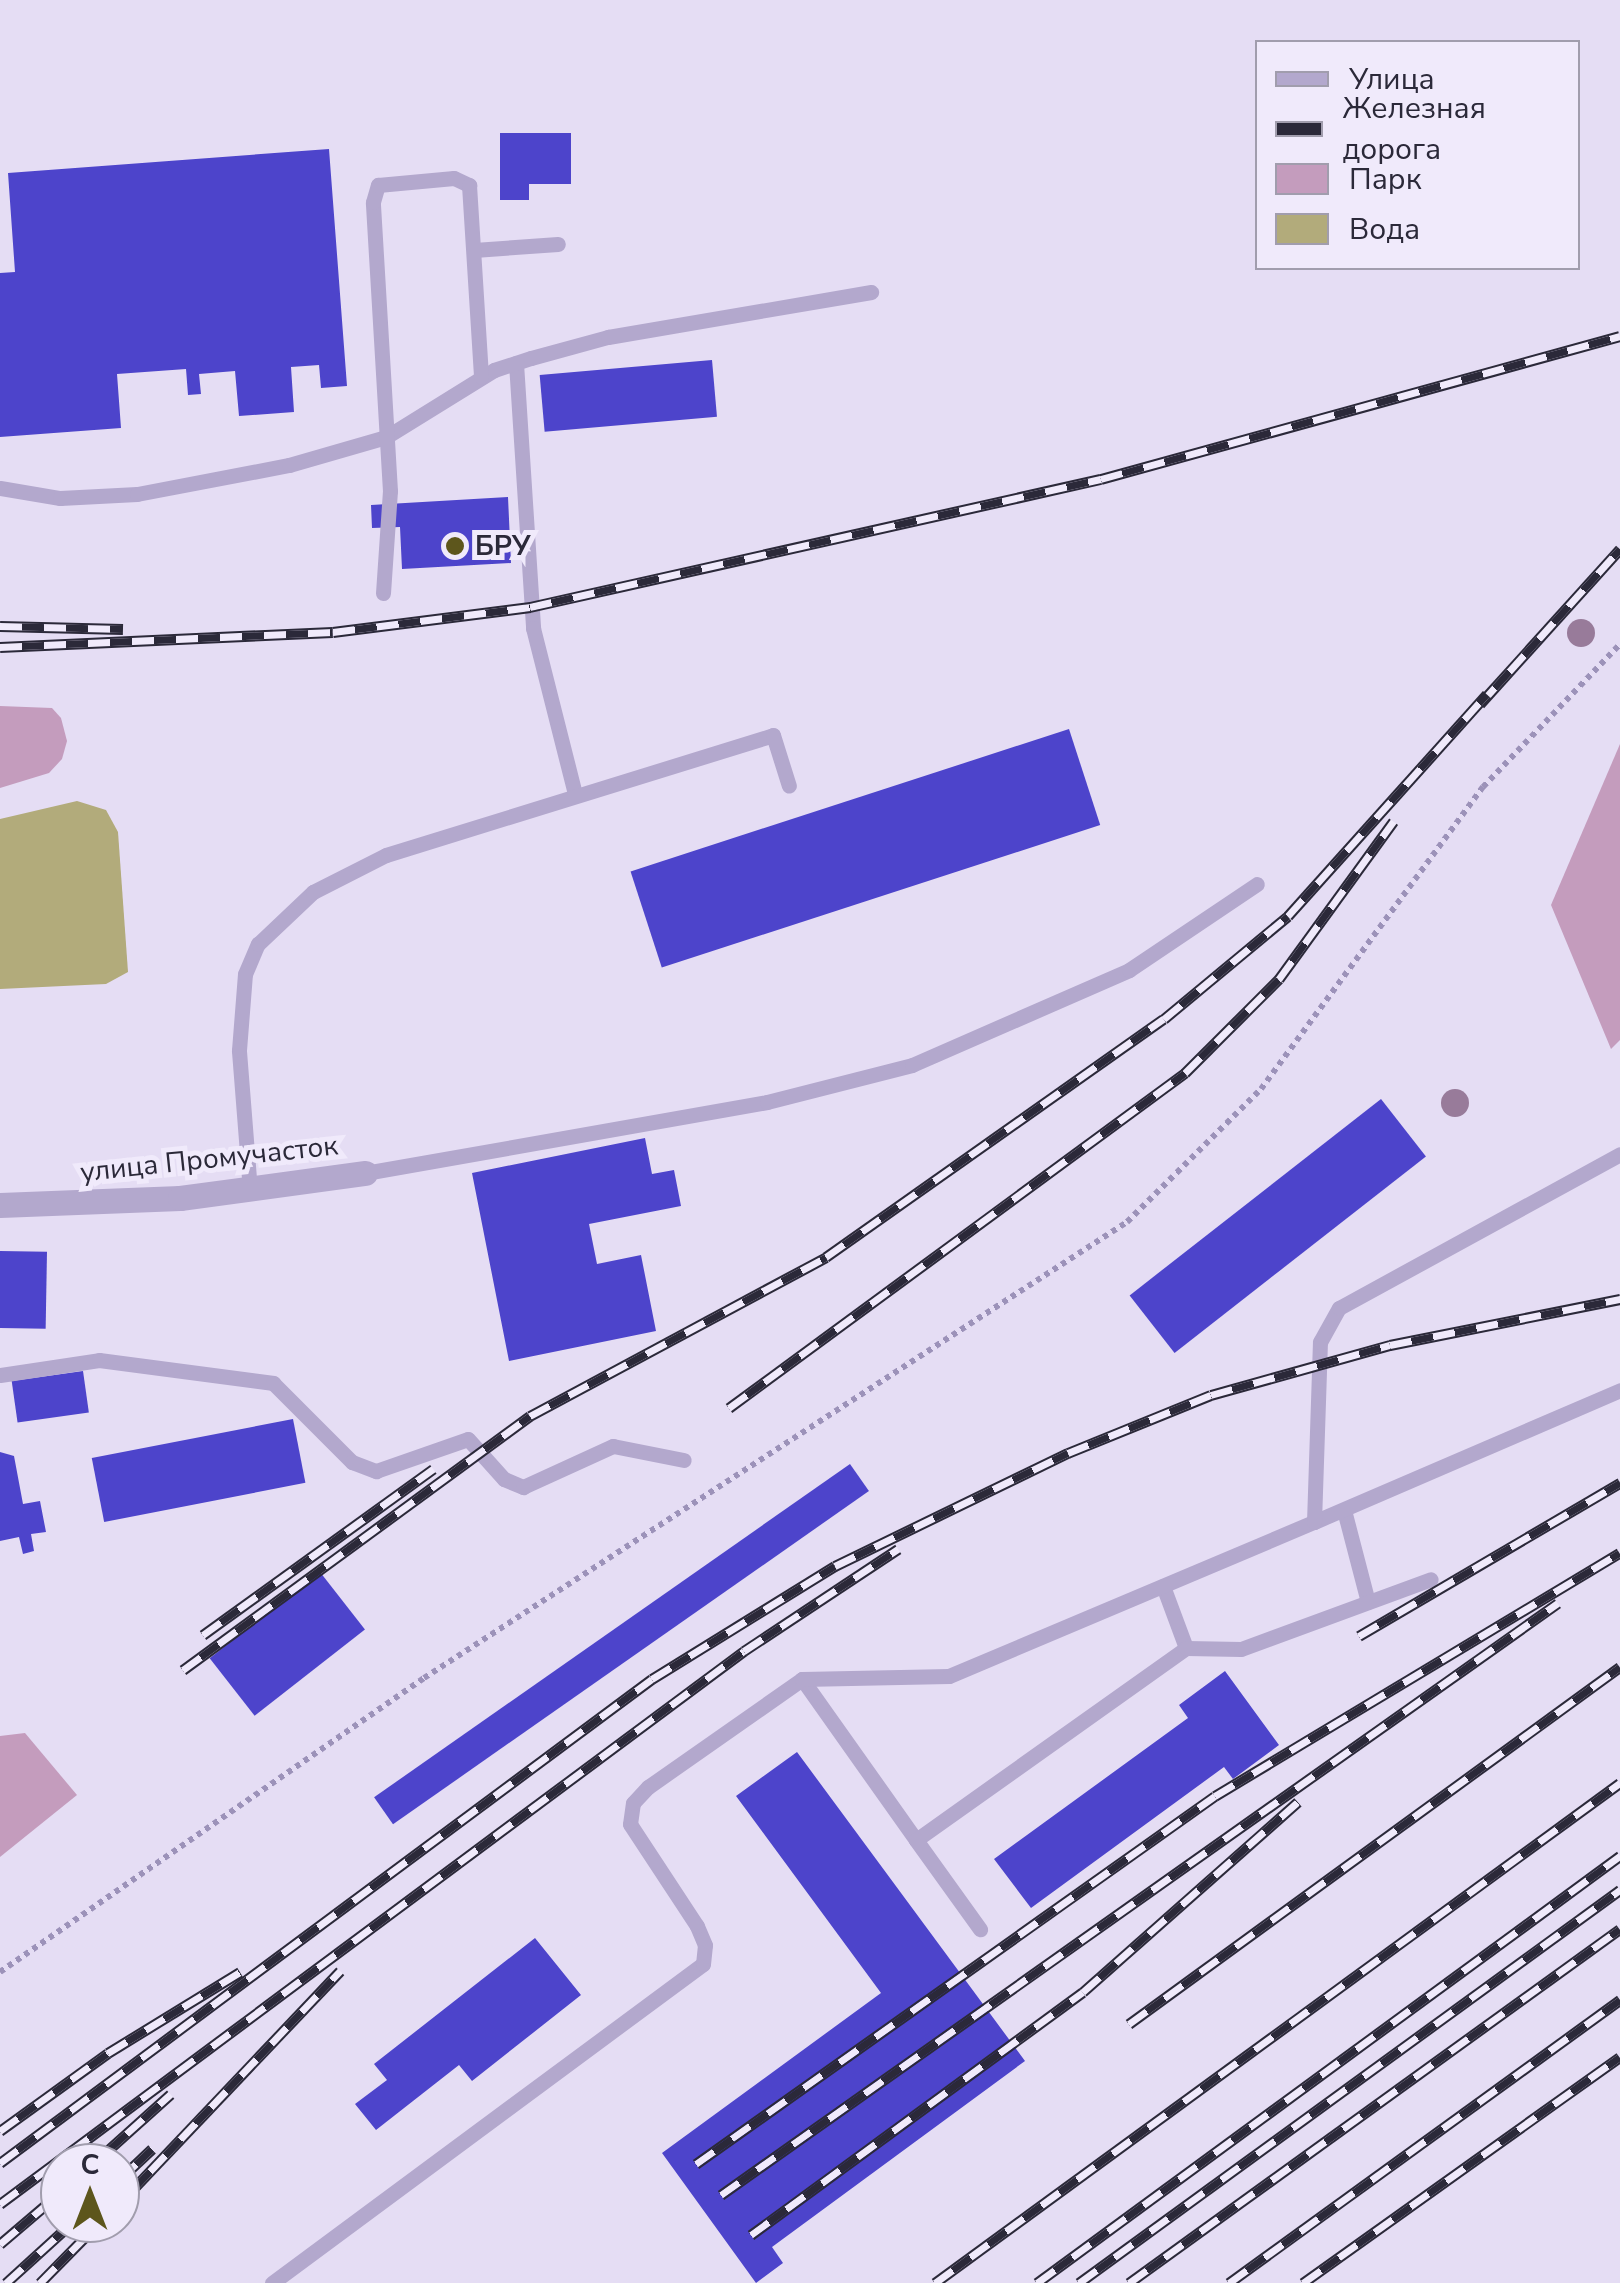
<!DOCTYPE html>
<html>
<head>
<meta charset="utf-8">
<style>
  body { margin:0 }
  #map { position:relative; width:1620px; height:2283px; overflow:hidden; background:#e5ddf4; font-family:"Nunito Sans",sans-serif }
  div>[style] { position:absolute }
  .green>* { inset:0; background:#c49cbd }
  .water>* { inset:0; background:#b2ab7b }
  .building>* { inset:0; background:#4d44cb; transform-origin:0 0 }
  .path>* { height:6px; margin-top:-3px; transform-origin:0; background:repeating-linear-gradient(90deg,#9c92b9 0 5px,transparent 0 10px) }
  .service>* { height:15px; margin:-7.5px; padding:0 7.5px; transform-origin:7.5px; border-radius:7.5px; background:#b3a8cd }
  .minor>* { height:25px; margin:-12.5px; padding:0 12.5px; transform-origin:12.5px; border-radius:12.5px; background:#b3a8cd }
  .rail>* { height:11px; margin-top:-5.5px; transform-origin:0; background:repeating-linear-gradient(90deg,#f0eafb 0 22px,#2b2939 0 44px); box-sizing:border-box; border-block:2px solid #2b2939 }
  .trees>* { width:28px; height:28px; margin:-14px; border-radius:50%; background:#987b9a }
  .dots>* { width:28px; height:28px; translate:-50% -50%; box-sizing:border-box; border:5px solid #f0eafb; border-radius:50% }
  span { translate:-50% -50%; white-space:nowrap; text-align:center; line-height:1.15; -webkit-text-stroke:10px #f0eafb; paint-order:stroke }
  .poi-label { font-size:28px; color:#2b2939; font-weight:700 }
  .left { translate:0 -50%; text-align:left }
  .street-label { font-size:28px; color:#2b2939 }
  .legend { position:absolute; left:1255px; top:40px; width:325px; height:230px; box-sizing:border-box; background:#f0eafb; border:2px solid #a19dad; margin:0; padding:12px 18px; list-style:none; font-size:30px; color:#2b2939 }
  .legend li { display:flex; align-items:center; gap:20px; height:50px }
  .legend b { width:50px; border:2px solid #a19dad }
  .north { position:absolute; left:40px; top:2143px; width:100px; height:100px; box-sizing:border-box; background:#f0eafb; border:2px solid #a19dad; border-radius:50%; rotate:0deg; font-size:28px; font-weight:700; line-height:40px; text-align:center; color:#2b2939 }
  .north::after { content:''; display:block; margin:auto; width:35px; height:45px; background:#5d561c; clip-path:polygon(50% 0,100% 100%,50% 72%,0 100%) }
</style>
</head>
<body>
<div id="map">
  <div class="green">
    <div style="clip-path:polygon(0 706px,52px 708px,61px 718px,67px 741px,62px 759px,49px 773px,0 788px)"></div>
    <div style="clip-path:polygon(1620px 744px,1620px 1040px,1611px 1049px,1551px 905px)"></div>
    <div style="clip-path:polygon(25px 1733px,77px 1795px,0 1857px,0 1736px)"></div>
  </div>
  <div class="water">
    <div style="clip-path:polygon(77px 801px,106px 810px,118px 832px,128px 972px,106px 984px,0 989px,0 819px)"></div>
  </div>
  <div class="building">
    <div style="clip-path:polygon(500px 133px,571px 133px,571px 184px,529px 184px,529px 200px,500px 200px)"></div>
    <div style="clip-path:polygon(329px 149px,347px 386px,321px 388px,319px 365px,291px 367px,294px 412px,239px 416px,235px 371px,199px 374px,201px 394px,188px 395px,186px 369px,117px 374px,121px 428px,0 437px,0 273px,15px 272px,8px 173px)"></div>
    <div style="left:712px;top:360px;width:57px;height:173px;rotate:85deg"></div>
    <div style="clip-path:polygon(508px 497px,511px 563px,402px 569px,400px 527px,372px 528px,371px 505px)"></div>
    <div style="left:1069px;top:729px;width:101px;height:461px;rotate:72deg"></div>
    <div style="left:1381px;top:1099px;width:73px;height:319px;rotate:52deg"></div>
    <div style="clip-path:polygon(645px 1138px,652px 1174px,674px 1170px,681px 1206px,589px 1224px,597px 1264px,641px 1255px,656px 1331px,509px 1361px,472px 1173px)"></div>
    <div style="left:0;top:1251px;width:47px;height:77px;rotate:1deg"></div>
    <div style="left:83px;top:1371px;width:42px;height:72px;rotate:82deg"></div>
    <div style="left:293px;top:1419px;width:65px;height:205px;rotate:79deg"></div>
    <div style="clip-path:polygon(0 1452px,14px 1456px,23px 1504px,40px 1501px,46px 1532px,31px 1534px,34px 1551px,23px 1554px,19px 1537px,0 1541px)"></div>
    <div style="left:850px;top:1464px;width:33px;height:581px;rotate:55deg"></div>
    <div style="left:320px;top:1572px;width:73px;height:140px;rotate:52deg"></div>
    <div style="clip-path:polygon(1225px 1671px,1279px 1745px,1233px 1779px,1224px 1767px,1031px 1908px,994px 1859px,1188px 1718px,1179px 1705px)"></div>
    <div style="clip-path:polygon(797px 1752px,1025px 2061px,772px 2247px,783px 2263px,756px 2283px,662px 2153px,881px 1993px,736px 1796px)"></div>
    <div style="clip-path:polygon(535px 1938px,581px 1995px,472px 2081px,459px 2065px,376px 2130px,355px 2104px,387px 2080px,374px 2064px)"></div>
  </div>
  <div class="path">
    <div style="left:0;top:1972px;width:516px;rotate:-34.74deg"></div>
    <div style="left:424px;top:1678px;width:838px;rotate:-32.97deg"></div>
    <div style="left:1127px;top:1222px;width:189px;rotate:-44.8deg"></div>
    <div style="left:1261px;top:1089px;width:375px;rotate:-53.7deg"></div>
    <div style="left:1483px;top:787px;width:198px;rotate:-46.2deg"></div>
  </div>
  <div class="service">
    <div style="left:474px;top:250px;width:84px;rotate:-4.1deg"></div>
    <div style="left:516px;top:363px;width:266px;rotate:86.3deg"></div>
    <div style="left:533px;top:628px;width:171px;rotate:75.8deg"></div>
    <div style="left:0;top:488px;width:61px;rotate:9.5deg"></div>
    <div style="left:60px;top:498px;width:77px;rotate:-3deg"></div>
    <div style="left:137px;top:494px;width:155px;rotate:-10.8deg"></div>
    <div style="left:289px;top:465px;width:101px;rotate:-16.1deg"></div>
    <div style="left:386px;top:437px;width:127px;rotate:-31.8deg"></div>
    <div style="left:494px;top:370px;width:39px;rotate:-18deg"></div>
    <div style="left:531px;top:358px;width:80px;rotate:-15.3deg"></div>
    <div style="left:608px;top:337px;width:267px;rotate:-9.7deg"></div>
    <div style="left:383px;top:593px;width:102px;rotate:-86.1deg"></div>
    <div style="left:390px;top:491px;width:289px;rotate:-93.4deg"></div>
    <div style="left:373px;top:202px;width:18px;rotate:-74deg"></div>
    <div style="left:378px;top:185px;width:76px;rotate:-5.3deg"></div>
    <div style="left:454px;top:178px;width:17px;rotate:25deg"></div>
    <div style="left:469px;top:185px;width:192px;rotate:86.4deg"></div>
    <div style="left:365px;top:1173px;width:408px;rotate:-10deg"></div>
    <div style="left:767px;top:1102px;width:150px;rotate:-14.3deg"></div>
    <div style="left:912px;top:1065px;width:237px;rotate:-23.6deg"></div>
    <div style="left:1129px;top:970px;width:154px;rotate:-33.9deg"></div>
    <div style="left:250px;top:1191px;width:141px;rotate:-94.5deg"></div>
    <div style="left:239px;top:1050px;width:76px;rotate:-85.5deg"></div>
    <div style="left:245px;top:974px;width:33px;rotate:-67deg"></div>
    <div style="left:258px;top:944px;width:76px;rotate:-43.4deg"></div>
    <div style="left:313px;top:892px;width:82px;rotate:-26.9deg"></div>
    <div style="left:386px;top:855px;width:405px;rotate:-17.2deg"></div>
    <div style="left:773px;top:735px;width:53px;rotate:72.6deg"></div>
    <div style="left:0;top:1375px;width:100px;rotate:-8.6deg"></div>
    <div style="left:99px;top:1360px;width:176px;rotate:7.5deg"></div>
    <div style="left:273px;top:1383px;width:112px;rotate:45deg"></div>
    <div style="left:352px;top:1462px;width:26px;rotate:21deg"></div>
    <div style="left:376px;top:1471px;width:97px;rotate:-19.2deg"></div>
    <div style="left:468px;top:1439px;width:54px;rotate:48deg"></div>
    <div style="left:504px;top:1479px;width:21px;rotate:23deg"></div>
    <div style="left:523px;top:1487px;width:99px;rotate:-24.5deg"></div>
    <div style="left:613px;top:1446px;width:72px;rotate:11.2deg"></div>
    <div style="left:1344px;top:1510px;width:95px;rotate:75.4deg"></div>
    <div style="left:1314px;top:1522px;width:333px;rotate:-23.3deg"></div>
    <div style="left:1163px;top:1586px;width:66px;rotate:69.6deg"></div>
    <div style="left:802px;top:1679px;width:197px;rotate:54.7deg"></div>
    <div style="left:916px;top:1840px;width:331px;rotate:-35.4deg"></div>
    <div style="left:1186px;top:1648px;width:55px;rotate:1deg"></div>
    <div style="left:1241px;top:1649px;width:202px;rotate:-20.2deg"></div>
    <div style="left:916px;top:1840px;width:110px;rotate:54.3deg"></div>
    <div style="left:272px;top:2283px;width:536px;rotate:-36.51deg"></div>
    <div style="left:703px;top:1964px;width:19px;rotate:-84deg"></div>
    <div style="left:705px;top:1945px;width:21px;rotate:-113deg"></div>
    <div style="left:697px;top:1926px;width:122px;rotate:-123.3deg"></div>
    <div style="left:630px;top:1824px;width:21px;rotate:-82deg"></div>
    <div style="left:633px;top:1803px;width:22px;rotate:-47deg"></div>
    <div style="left:648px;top:1787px;width:188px;rotate:-35deg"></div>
    <div style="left:802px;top:1679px;width:147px;rotate:-1.2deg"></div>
    <div style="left:949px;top:1676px;width:396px;rotate:-22.9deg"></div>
    <div style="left:1314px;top:1522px;width:180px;rotate:-88.1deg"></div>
    <div style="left:1320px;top:1342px;width:39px;rotate:-61deg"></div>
    <div style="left:1339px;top:1308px;width:320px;rotate:-28.7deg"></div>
  </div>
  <div class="minor">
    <div style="left:0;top:1205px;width:180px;rotate:-2.2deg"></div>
    <div style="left:180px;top:1198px;width:187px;rotate:-7.7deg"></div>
  </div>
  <div class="rail">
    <div style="left:0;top:626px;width:123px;rotate:1.4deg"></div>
    <div style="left:0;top:647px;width:333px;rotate:-2.6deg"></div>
    <div style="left:333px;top:632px;width:199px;rotate:-7.2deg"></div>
    <div style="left:530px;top:607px;width:585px;rotate:-12.64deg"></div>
    <div style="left:1101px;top:479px;width:538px;rotate:-15.4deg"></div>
    <div style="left:1480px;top:704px;width:209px;rotate:-47.9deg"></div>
    <div style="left:729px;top:1408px;width:566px;rotate:-36.3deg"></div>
    <div style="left:1185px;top:1073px;width:133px;rotate:-45deg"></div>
    <div style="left:1279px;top:979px;width:195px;rotate:-54deg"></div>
    <div style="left:203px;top:1635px;width:284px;rotate:-35.8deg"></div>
    <div style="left:1359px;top:1636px;width:303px;rotate:-30.4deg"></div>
    <div style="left:183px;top:1670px;width:430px;rotate:-36.2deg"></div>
    <div style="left:530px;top:1416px;width:336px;rotate:-28.2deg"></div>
    <div style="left:826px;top:1257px;width:413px;rotate:-35.2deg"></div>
    <div style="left:1164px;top:1019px;width:161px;rotate:-39.7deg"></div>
    <div style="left:1288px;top:916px;width:298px;rotate:-48.1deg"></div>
    <div style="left:1129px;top:2024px;width:607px;rotate:-36.02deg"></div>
    <div style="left:0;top:2131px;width:133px;rotate:-35.8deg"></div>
    <div style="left:108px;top:2053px;width:155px;rotate:-31.5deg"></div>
    <div style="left:0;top:2163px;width:812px;rotate:-36.59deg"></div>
    <div style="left:652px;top:1679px;width:215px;rotate:-31.7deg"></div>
    <div style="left:835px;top:1566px;width:259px;rotate:-25.9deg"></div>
    <div style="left:1068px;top:1453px;width:154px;rotate:-22.1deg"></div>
    <div style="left:1211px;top:1395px;width:186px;rotate:-15.6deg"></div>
    <div style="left:1390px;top:1345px;width:235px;rotate:-11.3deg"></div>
    <div style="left:94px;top:2163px;width:103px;rotate:-41.9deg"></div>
    <div style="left:696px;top:2164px;width:636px;rotate:-35.34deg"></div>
    <div style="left:1215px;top:1796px;width:472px;rotate:-31deg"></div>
    <div style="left:120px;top:2179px;width:44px;rotate:-43.2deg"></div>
    <div style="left:721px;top:2195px;width:1025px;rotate:-35.27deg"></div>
    <div style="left:120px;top:2203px;width:320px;rotate:-46.5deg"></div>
    <div style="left:0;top:2204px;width:927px;rotate:-36.62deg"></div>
    <div style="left:744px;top:1651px;width:185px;rotate:-33.5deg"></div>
    <div style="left:751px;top:2235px;width:411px;rotate:-36.2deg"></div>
    <div style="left:1083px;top:1992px;width:287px;rotate:-41.5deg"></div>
    <div style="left:0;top:2244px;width:79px;rotate:-40.4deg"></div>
    <div style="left:6px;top:2283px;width:89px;rotate:-42.3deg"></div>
    <div style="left:40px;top:2283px;width:84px;rotate:-45.5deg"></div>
    <div style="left:935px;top:2283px;width:848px;rotate:-36.13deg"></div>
    <div style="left:1037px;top:2283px;width:723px;rotate:-36.22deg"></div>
    <div style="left:1079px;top:2283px;width:669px;rotate:-36deg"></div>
    <div style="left:1129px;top:2283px;width:605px;rotate:-35.79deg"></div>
    <div style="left:1229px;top:2283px;width:483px;rotate:-35.9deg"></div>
    <div style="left:1303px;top:2283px;width:389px;rotate:-35.5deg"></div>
  </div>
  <div class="trees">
    <div style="left:1581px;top:633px"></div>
    <div style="left:1455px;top:1103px"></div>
  </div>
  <div class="dots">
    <div style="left:455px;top:546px;background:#5d561c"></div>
  </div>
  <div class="poi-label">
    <span class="left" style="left:475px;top:546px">БРУ</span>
  </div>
  <div class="street-label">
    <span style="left:209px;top:1159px;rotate:-6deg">улица Промучасток</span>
  </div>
  <ul class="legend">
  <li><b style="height:12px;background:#b3a8cd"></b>Улица</li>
  <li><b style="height:12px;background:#2b2939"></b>Железная дорога</li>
  <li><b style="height:28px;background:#c49cbd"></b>Парк</li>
  <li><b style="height:28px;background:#b2ab7b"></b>Вода</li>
  </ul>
  <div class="north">С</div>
</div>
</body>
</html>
